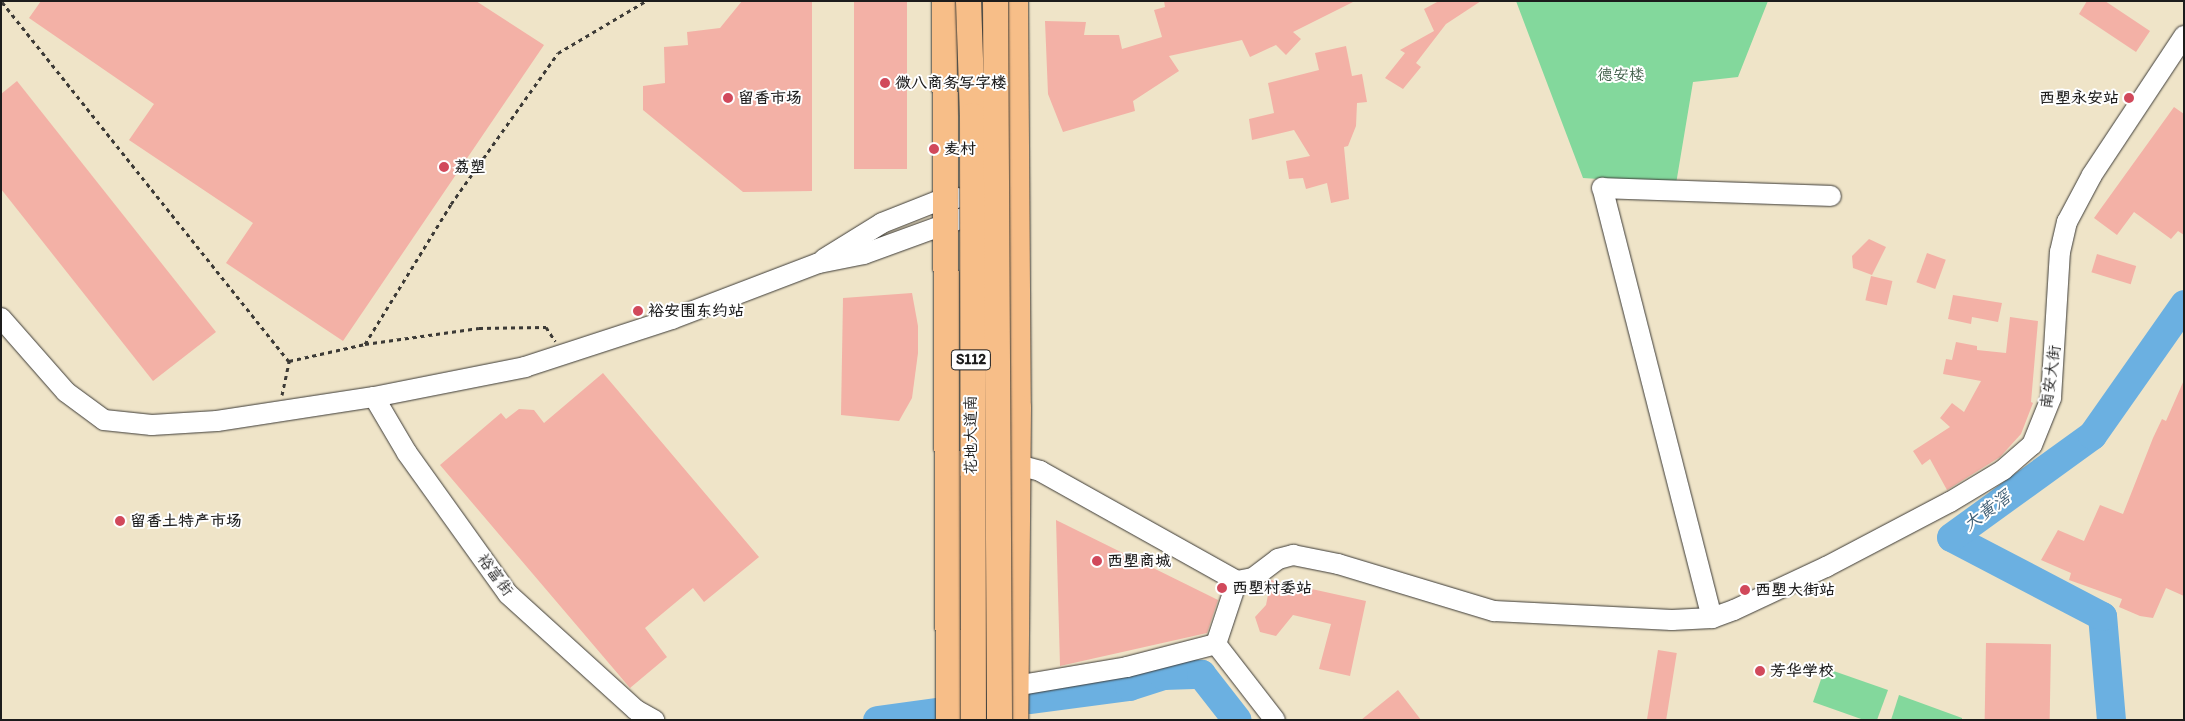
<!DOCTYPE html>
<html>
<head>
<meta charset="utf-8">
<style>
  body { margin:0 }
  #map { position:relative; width:2185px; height:721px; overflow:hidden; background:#efe4c8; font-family:Itim,"LXGW WenKai TC",sans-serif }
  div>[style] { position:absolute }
  .green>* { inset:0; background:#83d89c }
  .river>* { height:29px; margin:-14.5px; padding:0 14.5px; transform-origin:14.5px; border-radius:14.5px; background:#6bb0e1 }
  .building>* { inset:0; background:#f3b1a6; transform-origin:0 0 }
  .path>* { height:3px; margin-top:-1.5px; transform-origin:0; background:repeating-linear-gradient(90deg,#3c3a36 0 4px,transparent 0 8px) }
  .roads { filter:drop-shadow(0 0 1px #3c3a36) drop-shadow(0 0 1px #3c3a36) }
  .minor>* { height:20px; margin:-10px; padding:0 10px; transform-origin:10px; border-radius:10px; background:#fff }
  .major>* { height:25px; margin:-12.5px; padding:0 12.5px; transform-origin:12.5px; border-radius:12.5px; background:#f7be88 }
  .bridges { filter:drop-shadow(0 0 1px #3c3a36) drop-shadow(0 0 1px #3c3a36) }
  .major-bridge>* { height:25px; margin:-12.5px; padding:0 12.5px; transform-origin:12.5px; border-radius:12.5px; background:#f7be88 }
  .dots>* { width:14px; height:14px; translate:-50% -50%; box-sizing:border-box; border:2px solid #fff; border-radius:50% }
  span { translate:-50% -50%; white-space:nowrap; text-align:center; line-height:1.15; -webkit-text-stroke:4px #fff; paint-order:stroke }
  .shield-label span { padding:1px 4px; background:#fff; border:1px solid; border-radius:4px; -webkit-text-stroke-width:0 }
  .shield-label { font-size:15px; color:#1c1c1c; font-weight:700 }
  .park-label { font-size:16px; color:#405e49 }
  .poi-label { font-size:16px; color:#1c1c1c; font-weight:700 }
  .left { translate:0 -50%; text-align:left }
  .right { translate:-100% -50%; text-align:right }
  .street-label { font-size:16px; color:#1c1c1c }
  .water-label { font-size:18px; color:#405f75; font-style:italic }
  .frame { position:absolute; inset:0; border:2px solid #1c1c1c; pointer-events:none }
</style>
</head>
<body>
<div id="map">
  <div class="green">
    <div style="clip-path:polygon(1516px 1px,1768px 1px,1738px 77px,1693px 82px,1676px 184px,1583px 178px)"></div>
    <div style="clip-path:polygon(1825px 668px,1888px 690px,1877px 720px,1864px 720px,1813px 702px)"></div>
    <div style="clip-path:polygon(1899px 695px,1962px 718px,1962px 720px,1891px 720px)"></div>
  </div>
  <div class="river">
    <div style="left:1029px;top:699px;width:101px;rotate:-7.4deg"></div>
    <div style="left:1129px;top:686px;width:36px;rotate:-18deg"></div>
    <div style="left:1163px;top:675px;width:38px;rotate:-2deg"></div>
    <div style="left:1201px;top:674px;width:58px;rotate:52deg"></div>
    <div style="left:877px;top:720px;width:125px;rotate:-7.8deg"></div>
    <div style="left:2111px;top:720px;width:104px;rotate:-94.9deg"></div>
    <div style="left:2102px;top:616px;width:170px;rotate:-152.4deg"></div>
    <div style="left:1951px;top:537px;width:174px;rotate:-35.9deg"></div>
    <div style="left:2092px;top:435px;width:160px;rotate:-54.9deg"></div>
  </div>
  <div class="building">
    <div style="clip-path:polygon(41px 1px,476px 1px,544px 45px,343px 341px,226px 263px,253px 223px,129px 140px,154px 104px,29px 18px)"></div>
    <div style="clip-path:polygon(742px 1px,812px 1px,812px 191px,743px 192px,643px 110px,643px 86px,665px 83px,664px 47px,688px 45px,687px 32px,720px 28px)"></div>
    <div style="left:854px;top:1px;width:53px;height:168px"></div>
    <div style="clip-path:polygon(1164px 1px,1355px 1px,1293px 32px,1301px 39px,1286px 55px,1276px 45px,1250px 57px,1242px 40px,1169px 56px,1179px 71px,1133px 101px,1135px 111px,1063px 132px,1048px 94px,1045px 21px,1086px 22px,1084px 35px,1119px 35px,1122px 49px,1162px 37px,1154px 10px,1165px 7px)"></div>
    <div style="clip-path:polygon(1439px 1px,1481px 1px,1446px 24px,1416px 63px,1421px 67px,1403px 89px,1385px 78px,1405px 53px,1400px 50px,1434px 31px,1424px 9px)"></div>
    <div style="clip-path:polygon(2087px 1px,2105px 1px,2150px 31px,2136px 52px,2079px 14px)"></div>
    <div style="clip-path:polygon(1346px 46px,1352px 76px,1362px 74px,1367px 102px,1357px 103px,1356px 126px,1348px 146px,1344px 147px,1349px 199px,1331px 203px,1327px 183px,1306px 189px,1303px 178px,1289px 179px,1286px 161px,1310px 156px,1294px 130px,1252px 140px,1249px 119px,1274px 113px,1268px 83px,1319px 70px,1315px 53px)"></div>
    <div style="clip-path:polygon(17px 81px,216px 332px,153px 381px,1px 189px,1px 94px)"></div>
    <div style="clip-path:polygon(2174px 107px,2184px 114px,2184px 235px,2178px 231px,2171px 239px,2134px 212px,2117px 235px,2094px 218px)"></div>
    <div style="clip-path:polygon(1869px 239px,1886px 247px,1872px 275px,1853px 268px,1852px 256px)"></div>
    <div style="left:1927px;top:253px;width:20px;height:31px;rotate:20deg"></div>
    <div style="left:2097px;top:254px;width:41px;height:19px;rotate:17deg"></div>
    <div style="left:1871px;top:276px;width:22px;height:25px;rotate:13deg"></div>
    <div style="clip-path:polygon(912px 293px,918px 326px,918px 353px,912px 398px,899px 421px,841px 415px,843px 298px)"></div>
    <div style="clip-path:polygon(1953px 295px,2002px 303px,1998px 322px,1972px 317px,1971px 324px,1948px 319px)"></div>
    <div style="clip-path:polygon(2010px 317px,2038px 321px,2031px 402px,2033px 403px,2021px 434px,2000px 457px,1947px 490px,1930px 459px,1922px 465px,1913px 451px,1950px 427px,1940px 418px,1952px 403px,1964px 412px,1981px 381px,1943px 374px,1946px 359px,1952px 360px,1956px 342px,1977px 346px,1977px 350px,2006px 353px)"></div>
    <div style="clip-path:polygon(603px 373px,759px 557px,704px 602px,693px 588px,645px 628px,667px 657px,630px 688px,440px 465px,501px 413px,506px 419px,519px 409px,534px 410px,544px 423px)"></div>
    <div style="clip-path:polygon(2184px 380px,2184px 596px,2166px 588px,2153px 618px,2140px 616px,2119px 607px,2122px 599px,2069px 580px,2071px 573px,2041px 560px,2058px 530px,2084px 541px,2100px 505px,2123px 514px,2153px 438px,2162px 419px,2166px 421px)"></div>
    <div style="clip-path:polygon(1056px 520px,1218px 600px,1207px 633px,1060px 666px)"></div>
    <div style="clip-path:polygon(1271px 580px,1366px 601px,1350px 676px,1319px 669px,1331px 624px,1293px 615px,1276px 636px,1260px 632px,1255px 617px,1266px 605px)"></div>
    <div style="left:1986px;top:643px;width:65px;height:77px;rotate:1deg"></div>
    <div style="left:1658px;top:650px;width:19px;height:71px;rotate:9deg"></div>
    <div style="clip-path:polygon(1398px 690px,1421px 720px,1361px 720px)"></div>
  </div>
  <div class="path">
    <div style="left:2px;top:2px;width:460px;rotate:51.4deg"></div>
    <div style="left:289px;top:361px;width:78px;rotate:-12.6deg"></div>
    <div style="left:365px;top:344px;width:115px;rotate:-8deg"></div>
    <div style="left:479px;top:328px;width:67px;rotate:-0.9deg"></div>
    <div style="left:546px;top:327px;width:17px;rotate:57deg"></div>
    <div style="left:365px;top:344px;width:164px;rotate:-58.4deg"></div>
    <div style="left:451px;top:204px;width:185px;rotate:-54.7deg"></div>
    <div style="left:558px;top:53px;width:102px;rotate:-30.6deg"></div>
    <div style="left:282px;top:395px;width:35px;rotate:-78deg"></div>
  </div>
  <div class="roads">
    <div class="minor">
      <div style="left:824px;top:259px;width:68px;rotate:-31.8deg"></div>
      <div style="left:882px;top:223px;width:68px;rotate:-21.6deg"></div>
      <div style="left:945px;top:198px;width:13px"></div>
      <div style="left:1px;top:318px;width:98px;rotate:48.7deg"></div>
      <div style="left:66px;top:392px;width:47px;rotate:36.4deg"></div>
      <div style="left:104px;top:420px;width:48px;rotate:5.9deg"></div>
      <div style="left:152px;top:425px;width:65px;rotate:-3.5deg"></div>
      <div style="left:217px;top:421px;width:159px;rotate:-8.7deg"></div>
      <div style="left:374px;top:397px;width:154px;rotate:-11.2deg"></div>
      <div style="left:525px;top:367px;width:155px;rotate:-18.1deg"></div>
      <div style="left:672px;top:319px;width:157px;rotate:-20.9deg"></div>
      <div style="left:819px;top:263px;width:46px;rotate:-11.3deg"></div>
      <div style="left:864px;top:254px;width:129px;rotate:-20deg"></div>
      <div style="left:374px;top:397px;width:65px;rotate:59.5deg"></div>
      <div style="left:407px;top:453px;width:173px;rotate:54.4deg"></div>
      <div style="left:508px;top:594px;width:173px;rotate:42.2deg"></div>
      <div style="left:636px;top:710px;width:21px;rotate:29deg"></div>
      <div style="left:947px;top:466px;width:71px;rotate:-0.8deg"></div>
      <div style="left:1018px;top:465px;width:23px;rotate:15deg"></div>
      <div style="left:1040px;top:471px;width:226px;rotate:29.2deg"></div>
      <div style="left:1237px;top:581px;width:16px;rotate:-11deg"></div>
      <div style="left:1253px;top:578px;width:31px;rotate:-37deg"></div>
      <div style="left:1278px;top:559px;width:16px;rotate:-15deg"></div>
      <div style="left:1293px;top:555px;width:46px;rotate:11.3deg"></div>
      <div style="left:1338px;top:564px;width:163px;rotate:16.8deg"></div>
      <div style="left:1494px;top:611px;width:178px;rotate:2.9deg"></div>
      <div style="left:1672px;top:620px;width:40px;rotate:-2.9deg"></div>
      <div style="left:1712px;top:618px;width:23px;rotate:-20deg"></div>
      <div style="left:1734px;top:610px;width:102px;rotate:-25.1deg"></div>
      <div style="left:1826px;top:567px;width:140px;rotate:-27.7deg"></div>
      <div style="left:1950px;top:502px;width:62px;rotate:-31.1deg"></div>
      <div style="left:2003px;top:470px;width:38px;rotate:-41deg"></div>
      <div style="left:2032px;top:445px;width:51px;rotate:-68deg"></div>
      <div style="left:2051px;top:398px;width:146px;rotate:-86.5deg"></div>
      <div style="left:2060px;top:252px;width:31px;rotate:-77deg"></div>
      <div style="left:2067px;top:222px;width:53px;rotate:-62deg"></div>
      <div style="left:2092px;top:175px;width:167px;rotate:-56.5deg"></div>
      <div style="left:1712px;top:618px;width:444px;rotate:-104.3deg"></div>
      <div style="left:1602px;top:188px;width:229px;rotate:2deg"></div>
      <div style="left:1216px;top:644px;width:96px;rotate:52.2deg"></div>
      <div style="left:1015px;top:686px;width:114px;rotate:-9.6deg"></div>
      <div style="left:1127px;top:667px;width:92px;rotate:-14.5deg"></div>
      <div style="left:1216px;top:644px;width:66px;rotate:-71.6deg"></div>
    </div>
    <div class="major">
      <div style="left:944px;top:1px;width:719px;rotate:89.68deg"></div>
      <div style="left:1015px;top:1px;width:406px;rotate:89.6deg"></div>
      <div style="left:1018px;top:407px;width:313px;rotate:90.5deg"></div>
    </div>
  </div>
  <div class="bridges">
    <div class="major-bridge">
      <div style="left:968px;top:1px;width:114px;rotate:88deg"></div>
      <div style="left:972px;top:115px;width:605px;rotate:89.91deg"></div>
      <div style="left:995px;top:1px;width:719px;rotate:89.68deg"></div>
    </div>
  </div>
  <div class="dots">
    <div style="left:885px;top:83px;background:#d1495b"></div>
    <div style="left:728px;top:98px;background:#d1495b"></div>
    <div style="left:2129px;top:98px;background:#d1495b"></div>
    <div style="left:934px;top:149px;background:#d1495b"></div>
    <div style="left:444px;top:167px;background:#d1495b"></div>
    <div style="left:638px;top:311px;background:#d1495b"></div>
    <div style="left:120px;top:521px;background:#d1495b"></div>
    <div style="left:1097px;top:561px;background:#d1495b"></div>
    <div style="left:1222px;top:588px;background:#d1495b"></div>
    <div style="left:1745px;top:590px;background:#d1495b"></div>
    <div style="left:1760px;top:671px;background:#d1495b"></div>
  </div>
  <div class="shield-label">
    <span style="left:971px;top:360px">S112</span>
  </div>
  <div class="park-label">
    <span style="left:1621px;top:75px">德安楼</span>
  </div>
  <div class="poi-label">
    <span class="left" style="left:895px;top:83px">微八商务写字楼</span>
    <span class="left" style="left:738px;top:98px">留香市场</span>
    <span class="right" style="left:2119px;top:98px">西塱永安站</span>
    <span class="left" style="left:944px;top:149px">麦村</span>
    <span class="left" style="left:454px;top:167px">荔塑</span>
    <span class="left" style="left:648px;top:311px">裕安围东约站</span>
    <span class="left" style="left:130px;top:521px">留香土特产市场</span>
    <span class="left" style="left:1107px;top:561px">西塱商城</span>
    <span class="left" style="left:1232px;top:588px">西塱村委站</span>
    <span class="left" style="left:1755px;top:590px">西塱大街站</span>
    <span class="left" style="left:1770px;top:671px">芳华学校</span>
  </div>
  <div class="street-label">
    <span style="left:2051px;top:377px;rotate:-82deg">南安大街</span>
    <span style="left:971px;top:435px;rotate:-90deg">花地大道南</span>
    <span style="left:495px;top:575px;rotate:53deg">裕富街</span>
  </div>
  <div class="water-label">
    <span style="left:1987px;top:511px;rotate:-36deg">大黄滘</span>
  </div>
  <div class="frame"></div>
</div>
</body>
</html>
